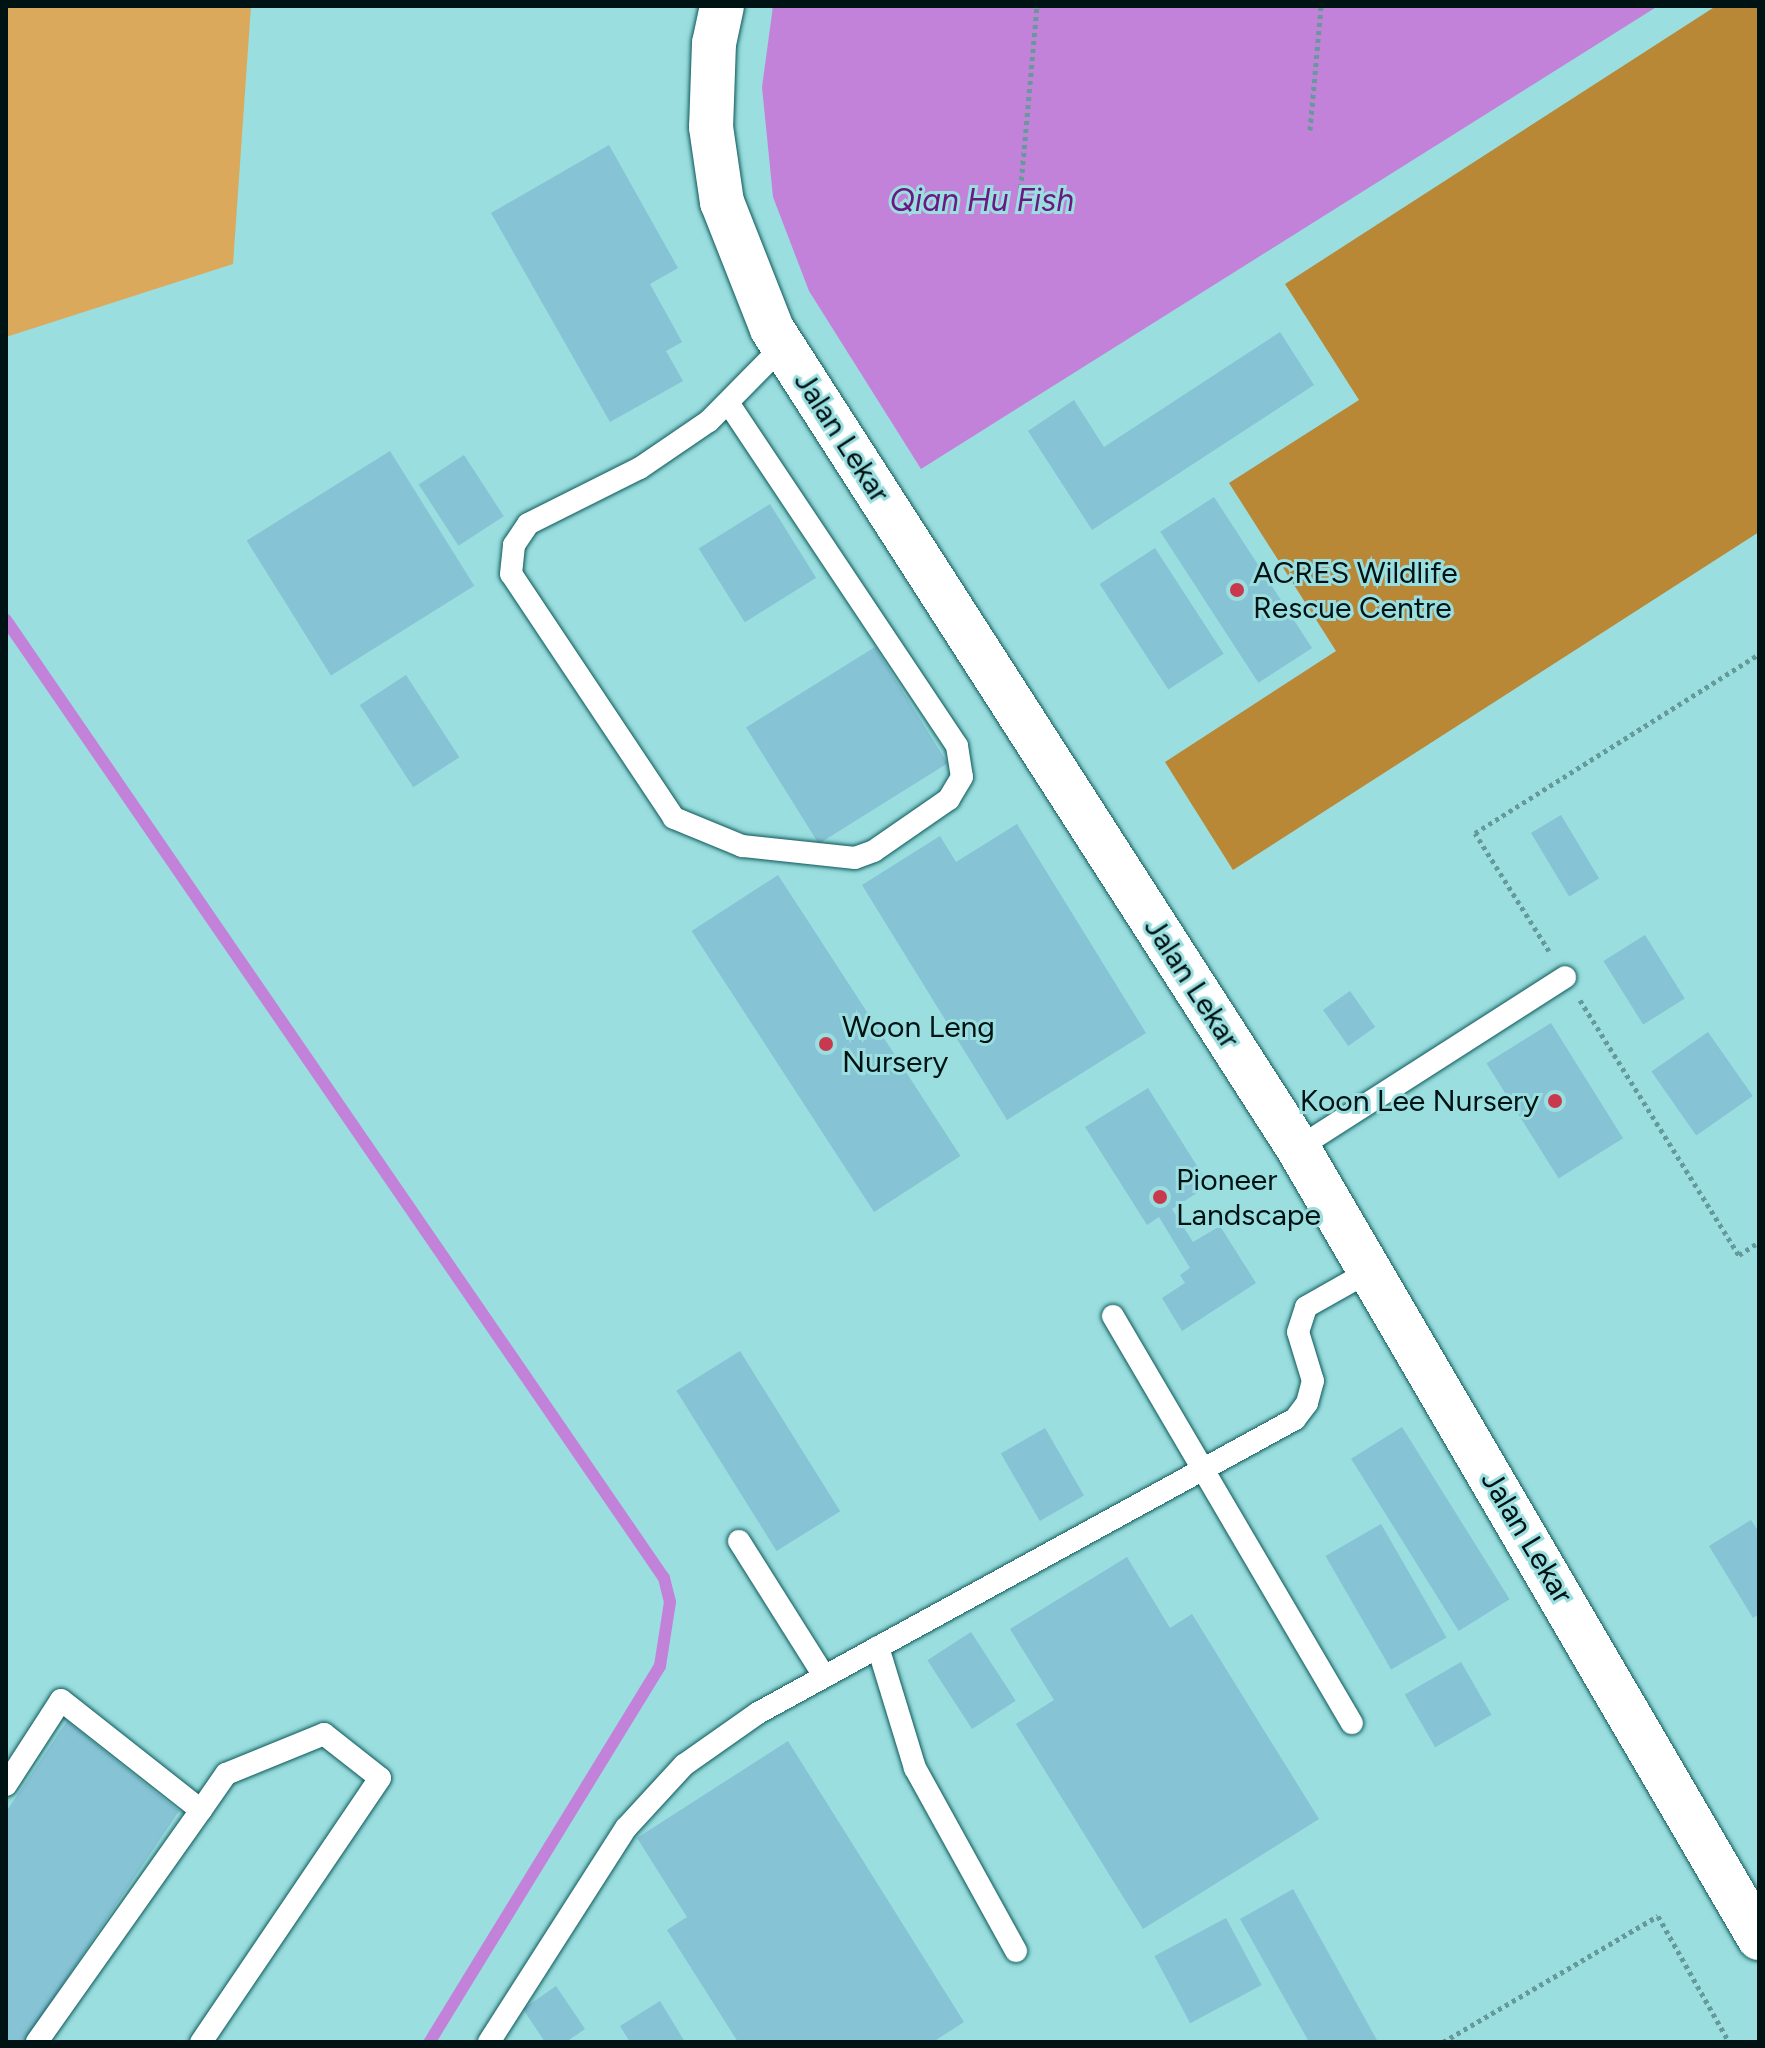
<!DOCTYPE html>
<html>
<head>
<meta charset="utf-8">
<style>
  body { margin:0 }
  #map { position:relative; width:1765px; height:2048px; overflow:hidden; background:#9adedf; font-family:Figtree,sans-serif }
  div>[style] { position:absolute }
  .green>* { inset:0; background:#dba95b }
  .forest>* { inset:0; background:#b88837 }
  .water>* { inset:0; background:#c382d9 }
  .stream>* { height:12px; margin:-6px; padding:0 6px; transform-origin:6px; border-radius:6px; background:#c382d9 }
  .building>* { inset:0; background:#86c3d5; transform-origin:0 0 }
  .path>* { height:5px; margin-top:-2.5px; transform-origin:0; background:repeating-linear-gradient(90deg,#65999a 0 4px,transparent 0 8px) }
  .roads { filter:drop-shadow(0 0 2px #0d585a) drop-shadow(0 0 2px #0d585a) }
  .lane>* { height:22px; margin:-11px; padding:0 11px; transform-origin:11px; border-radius:11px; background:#fff }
  .street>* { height:44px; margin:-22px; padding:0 22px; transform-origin:22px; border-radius:22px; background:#fff }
  .dots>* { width:22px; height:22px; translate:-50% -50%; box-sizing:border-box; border:4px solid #9adedf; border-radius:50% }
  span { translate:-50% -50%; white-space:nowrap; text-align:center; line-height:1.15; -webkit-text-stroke:6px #9adedf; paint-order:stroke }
  .street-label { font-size:30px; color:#001314 }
  .poi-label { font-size:30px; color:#001314 }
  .left { translate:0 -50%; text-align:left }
  .right { translate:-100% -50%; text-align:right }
  .water-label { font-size:32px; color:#6b1882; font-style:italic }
  .frame { position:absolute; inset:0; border:8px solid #001314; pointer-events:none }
</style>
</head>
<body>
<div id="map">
  <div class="green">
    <div style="clip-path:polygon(6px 6px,251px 6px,233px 264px,6px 337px)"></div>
  </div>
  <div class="forest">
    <div style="clip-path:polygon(1716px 6px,1759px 6px,1759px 532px,1233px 870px,1165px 762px,1336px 651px,1229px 483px,1359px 400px,1285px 284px)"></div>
  </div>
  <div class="water">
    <div style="clip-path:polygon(773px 6px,1658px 6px,921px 469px,809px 291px,773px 197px,762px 87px)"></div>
  </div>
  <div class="stream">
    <div style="left:6px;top:620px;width:1162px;rotate:55.52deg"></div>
    <div style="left:664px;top:1578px;width:25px;rotate:76deg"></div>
    <div style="left:670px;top:1602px;width:65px;rotate:98.9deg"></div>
    <div style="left:660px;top:1666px;width:441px;rotate:121.5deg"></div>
  </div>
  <div class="building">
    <div style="clip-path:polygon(609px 145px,678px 268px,650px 284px,682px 342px,666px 351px,683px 381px,610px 422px,491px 213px)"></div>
    <div style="clip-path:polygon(1280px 332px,1314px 385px,1092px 530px,1028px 431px,1074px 400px,1104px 447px)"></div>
    <div style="left:390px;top:451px;width:159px;height:169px;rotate:58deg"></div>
    <div style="left:464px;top:455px;width:73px;height:54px;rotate:57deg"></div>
    <div style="left:1214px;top:497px;width:180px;height:64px;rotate:57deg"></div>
    <div style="left:770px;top:504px;width:87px;height:84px;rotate:58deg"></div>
    <div style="left:1155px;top:548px;width:126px;height:66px;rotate:57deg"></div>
    <div style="left:875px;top:647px;width:137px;height:152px;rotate:58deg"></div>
    <div style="left:406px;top:675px;width:98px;height:55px;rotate:57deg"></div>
    <div style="left:1561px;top:815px;width:74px;height:35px;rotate:59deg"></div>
    <div style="clip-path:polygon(1017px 824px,1146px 1033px,1007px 1120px,862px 885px,940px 836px,956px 862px)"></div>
    <div style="left:778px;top:875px;width:335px;height:103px;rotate:57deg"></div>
    <div style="left:1645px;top:935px;width:75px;height:49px;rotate:58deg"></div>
    <div style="left:1350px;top:991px;width:44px;height:33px;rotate:55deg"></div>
    <div style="left:1551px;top:1023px;width:136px;height:76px;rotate:58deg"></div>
    <div style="left:1708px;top:1032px;width:78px;height:69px;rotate:55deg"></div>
    <div style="clip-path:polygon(1148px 1088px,1209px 1185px,1172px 1209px,1193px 1242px,1220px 1226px,1256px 1283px,1182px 1331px,1162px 1298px,1185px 1283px,1180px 1275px,1190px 1268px,1159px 1217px,1147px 1225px,1085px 1127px)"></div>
    <div style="left:740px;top:1351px;width:189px;height:75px;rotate:58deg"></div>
    <div style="left:1402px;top:1427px;width:203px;height:60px;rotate:58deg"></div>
    <div style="left:1045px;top:1428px;width:78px;height:51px;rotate:60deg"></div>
    <div style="clip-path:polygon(1751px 1520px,1759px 1532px,1759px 1614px,1753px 1618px,1709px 1546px)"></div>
    <div style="left:1381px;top:1524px;width:131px;height:64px;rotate:60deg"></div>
    <div style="clip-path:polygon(1127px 1557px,1170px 1628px,1192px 1614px,1319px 1819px,1143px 1929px,1016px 1724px,1054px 1700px,1010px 1629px)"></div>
    <div style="left:971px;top:1632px;width:82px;height:52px;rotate:57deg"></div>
    <div style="left:1461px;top:1662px;width:61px;height:65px;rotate:60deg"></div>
    <div style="clip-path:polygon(67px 1721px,179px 1811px,24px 2042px,6px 2042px,6px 1812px)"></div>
    <div style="clip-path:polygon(788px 1741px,964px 2022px,933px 2042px,738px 2042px,667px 1930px,687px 1917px,637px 1838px)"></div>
    <div style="clip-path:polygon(1293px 1889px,1378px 2042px,1309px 2042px,1240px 1919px)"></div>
    <div style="left:1226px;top:1918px;width:76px;height:81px;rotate:62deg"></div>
    <div style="clip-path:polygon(556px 1986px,585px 2029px,566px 2042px,545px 2042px,523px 2009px)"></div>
    <div style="clip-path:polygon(660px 2001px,685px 2042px,630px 2042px,620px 2026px)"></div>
  </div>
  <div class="path">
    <div style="left:1310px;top:130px;width:124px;rotate:-84.9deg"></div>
    <div style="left:1020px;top:196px;width:191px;rotate:-84.9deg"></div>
    <div style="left:1549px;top:951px;width:139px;rotate:-122.1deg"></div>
    <div style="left:1475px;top:833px;width:336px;rotate:-32.2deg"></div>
    <div style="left:1580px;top:1000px;width:301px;rotate:58.1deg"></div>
    <div style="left:1739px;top:1255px;width:24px;rotate:-33deg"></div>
    <div style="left:1443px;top:2042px;width:249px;rotate:-30.4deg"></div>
    <div style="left:1658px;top:1916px;width:145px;rotate:60.6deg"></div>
  </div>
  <div class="roads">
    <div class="lane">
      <div style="left:729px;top:404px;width:411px;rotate:56.3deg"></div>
      <div style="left:957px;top:746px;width:31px;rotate:81deg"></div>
      <div style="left:962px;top:777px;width:26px;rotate:121deg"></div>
      <div style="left:949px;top:799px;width:91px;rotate:145.3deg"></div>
      <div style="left:874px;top:851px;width:20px;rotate:160deg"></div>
      <div style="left:855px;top:858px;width:114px;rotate:-173.9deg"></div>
      <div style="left:742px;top:846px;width:74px;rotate:-157.6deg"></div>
      <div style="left:674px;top:818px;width:293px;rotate:-123.7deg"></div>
      <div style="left:511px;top:574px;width:29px;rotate:-84deg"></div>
      <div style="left:514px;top:545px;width:25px;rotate:-56deg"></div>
      <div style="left:528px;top:524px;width:125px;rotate:-26.6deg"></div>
      <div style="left:640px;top:468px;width:83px;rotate:-34.3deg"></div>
      <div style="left:709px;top:421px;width:105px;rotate:-45.4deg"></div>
      <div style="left:1298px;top:1148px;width:317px;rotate:-32.6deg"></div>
      <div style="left:1113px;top:1316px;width:472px;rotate:59.6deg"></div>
      <div style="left:739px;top:1541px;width:160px;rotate:57.8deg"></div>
      <div style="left:878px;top:1647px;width:127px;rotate:73deg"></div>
      <div style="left:915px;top:1768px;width:209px;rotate:61.1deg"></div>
      <div style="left:6px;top:1785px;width:101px;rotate:-57.1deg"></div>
      <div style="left:61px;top:1700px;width:178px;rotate:38.2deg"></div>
      <div style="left:201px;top:1810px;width:284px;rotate:125.3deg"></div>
      <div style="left:201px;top:1810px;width:44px;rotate:-55.2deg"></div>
      <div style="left:226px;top:1774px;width:106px;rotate:-22.2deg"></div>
      <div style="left:324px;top:1734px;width:71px;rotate:38.2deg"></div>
      <div style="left:380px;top:1778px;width:319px;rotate:124.1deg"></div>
      <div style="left:489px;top:2042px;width:254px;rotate:-57.4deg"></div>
      <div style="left:626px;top:1828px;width:86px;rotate:-47.4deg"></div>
      <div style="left:684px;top:1765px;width:90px;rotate:-35.1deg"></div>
      <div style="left:758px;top:1713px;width:612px;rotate:-28.7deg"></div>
      <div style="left:1295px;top:1419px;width:20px;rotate:-53deg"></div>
      <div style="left:1307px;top:1403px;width:23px;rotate:-75deg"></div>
      <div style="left:1313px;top:1381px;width:51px;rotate:-107deg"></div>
      <div style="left:1298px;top:1332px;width:26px;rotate:-72deg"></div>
      <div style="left:1306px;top:1307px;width:73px;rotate:-29.4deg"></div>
    </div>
    <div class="street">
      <div style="left:722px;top:6px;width:38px;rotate:102deg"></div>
      <div style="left:714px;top:43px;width:84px;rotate:92deg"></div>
      <div style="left:711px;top:127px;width:76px;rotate:81.7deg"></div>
      <div style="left:722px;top:202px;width:136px;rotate:68.5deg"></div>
      <div style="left:772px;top:329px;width:973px;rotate:57.29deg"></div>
      <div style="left:1298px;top:1148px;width:915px;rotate:59.73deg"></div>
    </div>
  </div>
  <div class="dots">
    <div style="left:1237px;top:590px;background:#c9394d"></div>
    <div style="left:826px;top:1044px;background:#c9394d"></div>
    <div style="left:1555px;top:1101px;background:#c9394d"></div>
    <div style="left:1160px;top:1197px;background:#c9394d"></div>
  </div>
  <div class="street-label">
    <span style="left:842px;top:437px;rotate:57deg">Jalan Lekar</span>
    <span style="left:1192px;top:983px;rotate:57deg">Jalan Lekar</span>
    <span style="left:1527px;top:1537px;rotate:59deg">Jalan Lekar</span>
  </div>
  <div class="poi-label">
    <span class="left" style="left:1253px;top:590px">ACRES Wildlife<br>Rescue Centre</span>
    <span class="left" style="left:842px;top:1044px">Woon Leng<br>Nursery</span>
    <span class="right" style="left:1539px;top:1101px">Koon Lee Nursery</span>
    <span class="left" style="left:1176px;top:1197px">Pioneer<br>Landscape</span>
  </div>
  <div class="water-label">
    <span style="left:982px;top:200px">Qian Hu Fish</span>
  </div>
  <div class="frame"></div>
</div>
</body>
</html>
